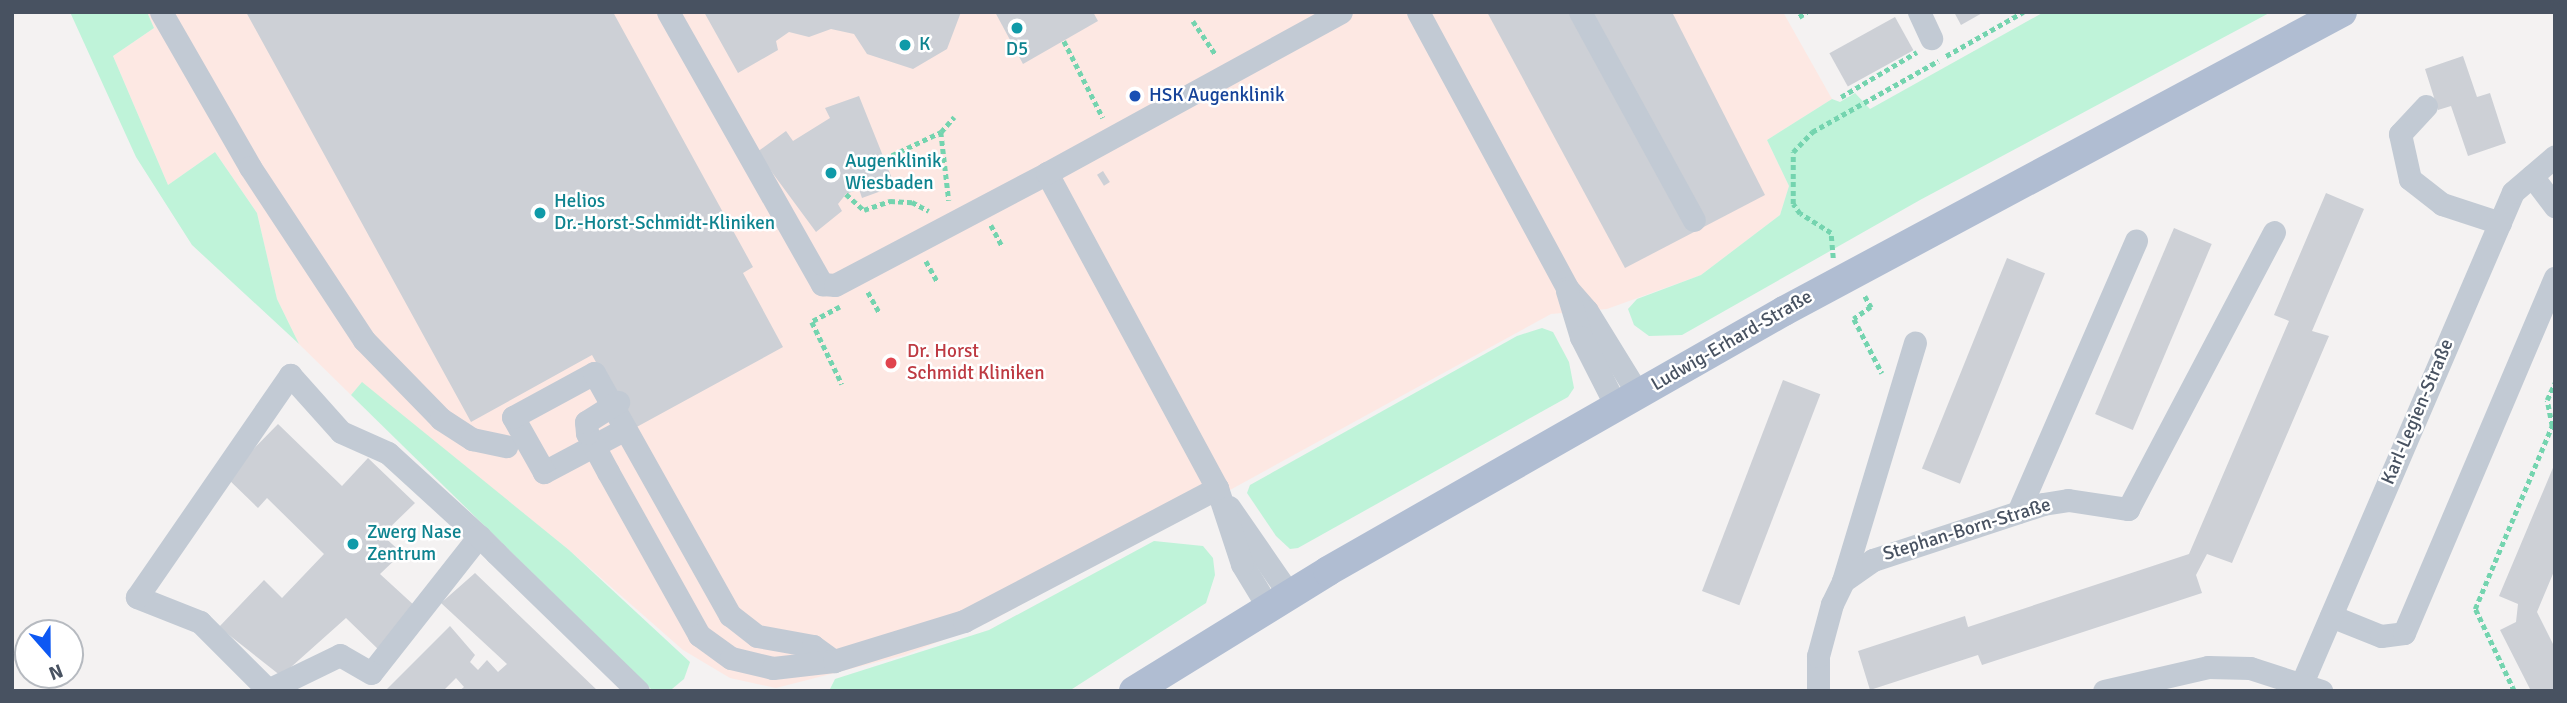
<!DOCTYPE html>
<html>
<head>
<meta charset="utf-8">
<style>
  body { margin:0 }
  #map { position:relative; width:2567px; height:703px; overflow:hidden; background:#f4f2f2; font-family:Signika,sans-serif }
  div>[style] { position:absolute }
  .medical>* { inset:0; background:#fde8e3 }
  .green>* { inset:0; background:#bff3d9 }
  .building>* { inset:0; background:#cdd0d6; transform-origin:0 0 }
  .path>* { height:4.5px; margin-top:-2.25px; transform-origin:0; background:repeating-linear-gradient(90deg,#74d4af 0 5px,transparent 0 8.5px) }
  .minor>* { height:23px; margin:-11.5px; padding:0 11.5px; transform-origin:11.5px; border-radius:11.5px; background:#c2cad4 }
  .major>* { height:30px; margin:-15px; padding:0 15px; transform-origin:15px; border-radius:15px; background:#b0bdd2 }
  .minor-bridge>* { height:23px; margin:-11.5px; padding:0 11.5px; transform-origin:11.5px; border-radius:11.5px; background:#c2cad4 }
  .dots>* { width:19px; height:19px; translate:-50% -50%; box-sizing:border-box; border:4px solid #fff; border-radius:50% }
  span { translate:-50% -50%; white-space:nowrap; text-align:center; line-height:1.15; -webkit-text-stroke:5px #fff; paint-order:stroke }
  .culture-label { font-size:19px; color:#0d838f }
  .left { translate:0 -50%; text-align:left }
  .transit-label { font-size:19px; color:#164399 }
  .street-label { font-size:19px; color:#485261 }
  .health-label { font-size:19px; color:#be3a42 }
  .frame { position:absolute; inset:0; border:14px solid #485261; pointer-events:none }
  .north { position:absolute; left:14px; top:619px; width:70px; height:70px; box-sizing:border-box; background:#fff; border:2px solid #b6bac0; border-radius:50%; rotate:159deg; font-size:19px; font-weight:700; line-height:28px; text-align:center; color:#485261 }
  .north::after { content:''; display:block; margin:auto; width:24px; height:32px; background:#0d58f3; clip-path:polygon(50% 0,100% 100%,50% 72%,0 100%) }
</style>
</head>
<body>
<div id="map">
  <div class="medical">
    <div style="clip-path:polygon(147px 12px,1783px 12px,1832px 99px,1767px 140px,1789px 186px,1780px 215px,1701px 275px,1607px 309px,1551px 314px,991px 621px,905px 655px,776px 688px,730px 678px,683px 650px,569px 550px,362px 383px,351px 395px,299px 344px,277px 299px,257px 213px,215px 152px,168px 185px,113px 56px,154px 28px)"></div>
  </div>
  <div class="green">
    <div style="clip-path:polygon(70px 12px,147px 12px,154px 28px,113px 56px,168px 185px,215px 152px,257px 213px,277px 299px,299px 344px,192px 245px,136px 157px)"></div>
    <div style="clip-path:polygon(2044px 12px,2271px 12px,1920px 200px,1682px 335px,1649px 336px,1634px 325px,1628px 309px,1637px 299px,1701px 275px,1780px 215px,1789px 186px,1767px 140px,1832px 99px,1840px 102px,1855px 93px,1870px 109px)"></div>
    <div style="clip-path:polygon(1542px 328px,1553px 332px,1569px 362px,1574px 388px,1568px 397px,1298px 548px,1290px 549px,1276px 536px,1247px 493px,1250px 485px,1517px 336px)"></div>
    <div style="clip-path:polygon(362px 382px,569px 550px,690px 662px,684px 679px,672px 689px,653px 691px,351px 395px)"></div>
    <div style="clip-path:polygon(1154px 541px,1203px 546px,1213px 558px,1215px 575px,1206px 603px,1069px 691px,829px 691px,835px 679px,989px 630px)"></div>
  </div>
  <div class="building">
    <div style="clip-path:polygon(246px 12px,613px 12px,753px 267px,743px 273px,783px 347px,633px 429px,592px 355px,471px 422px)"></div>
    <div style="clip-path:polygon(704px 12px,961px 12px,947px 49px,913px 69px,867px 54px,854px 34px,831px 29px,809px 37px,789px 32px,776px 41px,778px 50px,738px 73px)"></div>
    <div style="clip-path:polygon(995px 12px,1093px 12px,1098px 21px,1023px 64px)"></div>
    <div style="clip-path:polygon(1487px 12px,1672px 12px,1765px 195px,1625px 268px)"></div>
    <div style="clip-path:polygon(1954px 12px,1984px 12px,1961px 25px)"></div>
    <div style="left:1895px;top:17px;width:38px;height:75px;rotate:61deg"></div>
    <div style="clip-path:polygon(2463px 56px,2477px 97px,2490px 93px,2506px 143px,2468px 156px,2451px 106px,2438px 110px,2425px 69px)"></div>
    <div style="clip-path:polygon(859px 96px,895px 186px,862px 198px,859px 189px,846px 194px,838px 204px,842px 211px,816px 232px,757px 152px,786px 131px,793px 141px,830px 118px,825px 108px)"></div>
    <div style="left:1103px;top:171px;width:13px;height:7px;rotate:58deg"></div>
    <div style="clip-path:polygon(2326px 193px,2364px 209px,2312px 331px,2329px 336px,2232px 563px,2207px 554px,2196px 575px,2202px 593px,1982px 665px,1978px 655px,1870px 690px,1858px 651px,1965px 616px,1968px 627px,2189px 554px,2289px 321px,2274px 315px)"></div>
    <div style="left:2174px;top:228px;width:41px;height:202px;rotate:23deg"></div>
    <div style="left:2007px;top:258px;width:41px;height:227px;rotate:22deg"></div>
    <div style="left:1783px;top:380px;width:40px;height:226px;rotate:21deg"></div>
    <div style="clip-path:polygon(278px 424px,342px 486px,368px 458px,415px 503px,382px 535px,402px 553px,380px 574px,416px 607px,381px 652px,346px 618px,281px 676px,219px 627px,264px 580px,282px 598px,324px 554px,267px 498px,258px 508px,226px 477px)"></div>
    <div style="clip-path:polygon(2555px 463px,2555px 569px,2537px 612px,2555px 648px,2555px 691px,2531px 691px,2500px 630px,2516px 622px,2518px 604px,2499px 596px)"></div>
    <div style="clip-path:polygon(475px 573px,598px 691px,459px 691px,464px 687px,456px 678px,443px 691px,385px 691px,450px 626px,475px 655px,470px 662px,478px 670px,487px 660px,498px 672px,507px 664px,441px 603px)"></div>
  </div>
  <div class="path">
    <div style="left:1799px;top:17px;width:9px;rotate:-32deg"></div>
    <div style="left:1193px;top:21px;width:41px;rotate:55.9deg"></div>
    <div style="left:1064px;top:41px;width:86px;rotate:63.1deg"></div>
    <div style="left:1946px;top:56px;width:89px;rotate:-29.7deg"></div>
    <div style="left:1841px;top:97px;width:88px;rotate:-30.6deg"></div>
    <div style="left:941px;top:132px;width:69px;rotate:83.4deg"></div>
    <div style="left:884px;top:159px;width:63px;rotate:-25.3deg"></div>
    <div style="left:941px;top:132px;width:20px;rotate:-49deg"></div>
    <div style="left:846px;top:194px;width:24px;rotate:42deg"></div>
    <div style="left:864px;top:210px;width:28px;rotate:-19deg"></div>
    <div style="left:890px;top:201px;width:22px;rotate:3deg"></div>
    <div style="left:912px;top:202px;width:19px;rotate:28deg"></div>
    <div style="left:991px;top:225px;width:24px;rotate:62deg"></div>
    <div style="left:1833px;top:258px;width:25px;rotate:-95deg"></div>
    <div style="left:1831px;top:233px;width:36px;rotate:-148deg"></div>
    <div style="left:1800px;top:214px;width:12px;rotate:-125deg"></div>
    <div style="left:1793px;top:204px;width:52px;rotate:-90deg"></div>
    <div style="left:1793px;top:152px;width:28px;rotate:-46deg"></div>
    <div style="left:1812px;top:132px;width:145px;rotate:-29.4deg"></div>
    <div style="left:926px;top:261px;width:23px;rotate:61deg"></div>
    <div style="left:868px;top:292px;width:23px;rotate:61deg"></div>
    <div style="left:1865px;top:296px;width:13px;rotate:61deg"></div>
    <div style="left:1871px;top:307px;width:21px;rotate:145deg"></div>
    <div style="left:1854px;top:319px;width:61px;rotate:62.6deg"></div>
    <div style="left:840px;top:307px;width:32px;rotate:152deg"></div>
    <div style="left:812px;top:322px;width:69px;rotate:64.2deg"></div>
    <div style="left:2514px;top:691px;width:91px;rotate:-115.4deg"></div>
    <div style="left:2475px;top:609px;width:199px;rotate:-67.2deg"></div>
    <div style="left:2552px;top:426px;width:26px;rotate:-101deg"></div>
    <div style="left:2547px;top:400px;width:19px;rotate:-65deg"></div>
  </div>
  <div class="minor">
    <div style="left:161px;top:12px;width:179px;rotate:60.1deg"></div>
    <div style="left:250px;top:167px;width:207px;rotate:56.6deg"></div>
    <div style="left:364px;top:340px;width:110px;rotate:45.7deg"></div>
    <div style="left:441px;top:419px;width:37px;rotate:33deg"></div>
    <div style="left:472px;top:439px;width:35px;rotate:12deg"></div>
    <div style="left:668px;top:12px;width:313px;rotate:60.5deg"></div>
    <div style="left:822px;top:284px;width:13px;rotate:4deg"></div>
    <div style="left:835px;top:285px;width:240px;rotate:-27.8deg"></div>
    <div style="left:1418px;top:12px;width:314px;rotate:61.6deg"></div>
    <div style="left:1567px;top:288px;width:30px;rotate:49deg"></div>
    <div style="left:1587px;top:311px;width:97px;rotate:58.4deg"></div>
    <div style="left:1580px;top:12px;width:237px;rotate:61.3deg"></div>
    <div style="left:1919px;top:12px;width:29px;rotate:65deg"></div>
    <div style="left:2426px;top:106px;width:38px;rotate:133deg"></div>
    <div style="left:2400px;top:134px;width:46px;rotate:77.5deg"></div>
    <div style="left:2410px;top:179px;width:41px;rotate:38deg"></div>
    <div style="left:2442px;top:204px;width:61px;rotate:18.1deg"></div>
    <div style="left:2532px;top:176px;width:38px;rotate:53deg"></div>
    <div style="left:1567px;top:291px;width:48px;rotate:73.1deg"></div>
    <div style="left:1581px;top:337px;width:77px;rotate:63.1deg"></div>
    <div style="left:625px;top:429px;width:92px;rotate:152deg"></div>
    <div style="left:544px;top:472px;width:63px;rotate:-119.4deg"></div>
    <div style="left:513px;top:417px;width:92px;rotate:-28.5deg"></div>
    <div style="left:594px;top:373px;width:278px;rotate:60.7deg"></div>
    <div style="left:730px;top:615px;width:34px;rotate:38deg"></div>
    <div style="left:757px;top:636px;width:57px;rotate:10.1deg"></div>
    <div style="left:813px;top:646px;width:26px;rotate:36deg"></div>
    <div style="left:608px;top:472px;width:187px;rotate:60.8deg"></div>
    <div style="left:699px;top:635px;width:39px;rotate:36deg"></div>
    <div style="left:731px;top:658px;width:43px;rotate:13.4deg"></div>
    <div style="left:773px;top:668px;width:61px;rotate:-6.5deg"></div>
    <div style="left:834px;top:661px;width:136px;rotate:-17.1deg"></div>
    <div style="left:964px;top:621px;width:286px;rotate:-27.7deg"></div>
    <div style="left:1229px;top:507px;width:106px;rotate:55.4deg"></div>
    <div style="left:2018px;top:512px;width:296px;rotate:-66.5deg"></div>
    <div style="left:479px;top:536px;width:174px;rotate:128.2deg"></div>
    <div style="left:371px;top:673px;width:36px;rotate:-150deg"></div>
    <div style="left:340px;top:655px;width:80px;rotate:154.1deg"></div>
    <div style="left:268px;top:690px;width:96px;rotate:-135deg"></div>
    <div style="left:200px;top:622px;width:68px;rotate:-158.4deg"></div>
    <div style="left:137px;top:597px;width:270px;rotate:-55.4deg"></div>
    <div style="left:290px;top:375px;width:76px;rotate:48.2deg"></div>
    <div style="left:341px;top:432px;width:51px;rotate:24.1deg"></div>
    <div style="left:388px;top:453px;width:123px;rotate:42.4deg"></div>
    <div style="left:479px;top:536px;width:24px;rotate:45deg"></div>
    <div style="left:496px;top:553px;width:198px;rotate:44.2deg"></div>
    <div style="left:1843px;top:581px;width:249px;rotate:-73.2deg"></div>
    <div style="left:1268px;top:607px;width:50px;rotate:-121.2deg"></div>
    <div style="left:1242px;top:564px;width:80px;rotate:-108.2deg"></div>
    <div style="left:1217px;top:488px;width:358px;rotate:-118.4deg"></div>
    <div style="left:1047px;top:173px;width:335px;rotate:-28.7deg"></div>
    <div style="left:2331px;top:616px;width:54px;rotate:21.8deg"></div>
    <div style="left:2381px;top:636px;width:23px;rotate:-7deg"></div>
    <div style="left:2404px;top:633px;width:386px;rotate:-67deg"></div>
    <div style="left:2302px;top:683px;width:534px;rotate:-66.75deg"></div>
    <div style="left:2513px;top:192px;width:55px;rotate:-40.6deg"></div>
    <div style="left:1818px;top:691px;width:35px;rotate:-90deg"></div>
    <div style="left:1818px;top:656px;width:54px;rotate:-74.9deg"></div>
    <div style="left:1832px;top:604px;width:25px;rotate:-64deg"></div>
    <div style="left:1843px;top:581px;width:37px;rotate:-35deg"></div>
    <div style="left:1873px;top:560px;width:179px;rotate:-18.2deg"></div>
    <div style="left:2043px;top:504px;width:25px;rotate:-9deg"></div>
    <div style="left:2068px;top:500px;width:61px;rotate:8.5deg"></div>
    <div style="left:2128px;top:509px;width:313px;rotate:-62.2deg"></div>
    <div style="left:2104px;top:691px;width:107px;rotate:-13deg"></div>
    <div style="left:2208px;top:667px;width:42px;rotate:1.4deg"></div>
    <div style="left:2250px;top:668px;width:75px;rotate:17.9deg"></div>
  </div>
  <div class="major">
    <div style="left:1134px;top:691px;width:228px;rotate:-31.7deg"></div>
    <div style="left:1328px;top:571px;width:525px;rotate:-29.69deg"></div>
    <div style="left:1784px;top:311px;width:633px;rotate:-28.18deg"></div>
  </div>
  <div class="minor-bridge">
    <div style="left:608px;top:472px;width:44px;rotate:-118.3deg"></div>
    <div style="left:587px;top:433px;width:11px;rotate:-95deg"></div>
    <div style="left:586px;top:422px;width:38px;rotate:-32deg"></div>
  </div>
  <div class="dots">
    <div style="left:1017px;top:28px;background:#0f9aa8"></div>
    <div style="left:905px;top:45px;background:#0f9aa8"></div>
    <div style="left:1135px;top:96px;background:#1a4fb4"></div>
    <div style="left:831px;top:173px;background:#0f9aa8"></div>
    <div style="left:540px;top:213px;background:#0f9aa8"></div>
    <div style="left:891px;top:363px;background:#e0444e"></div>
    <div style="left:353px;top:544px;background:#0f9aa8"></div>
  </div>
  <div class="culture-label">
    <span class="left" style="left:919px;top:45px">K</span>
    <span style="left:1017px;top:50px">D5</span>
    <span class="left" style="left:845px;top:173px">Augenklinik<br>Wiesbaden</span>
    <span class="left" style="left:554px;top:213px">Helios<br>Dr.-Horst-Schmidt-Kliniken</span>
    <span class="left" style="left:367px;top:544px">Zwerg Nase<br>Zentrum</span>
  </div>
  <div class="transit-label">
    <span class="left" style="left:1149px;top:96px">HSK Augenklinik</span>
  </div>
  <div class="street-label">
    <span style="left:1732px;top:341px;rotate:-30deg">Ludwig-Erhard-Straße</span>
    <span style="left:2418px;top:412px;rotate:-67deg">Karl-Legien-Straße</span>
    <span style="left:1967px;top:530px;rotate:-17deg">Stephan-Born-Straße</span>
  </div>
  <div class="health-label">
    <span class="left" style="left:907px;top:363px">Dr. Horst<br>Schmidt Kliniken</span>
  </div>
  <div class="frame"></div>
  <div class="north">N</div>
</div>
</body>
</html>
